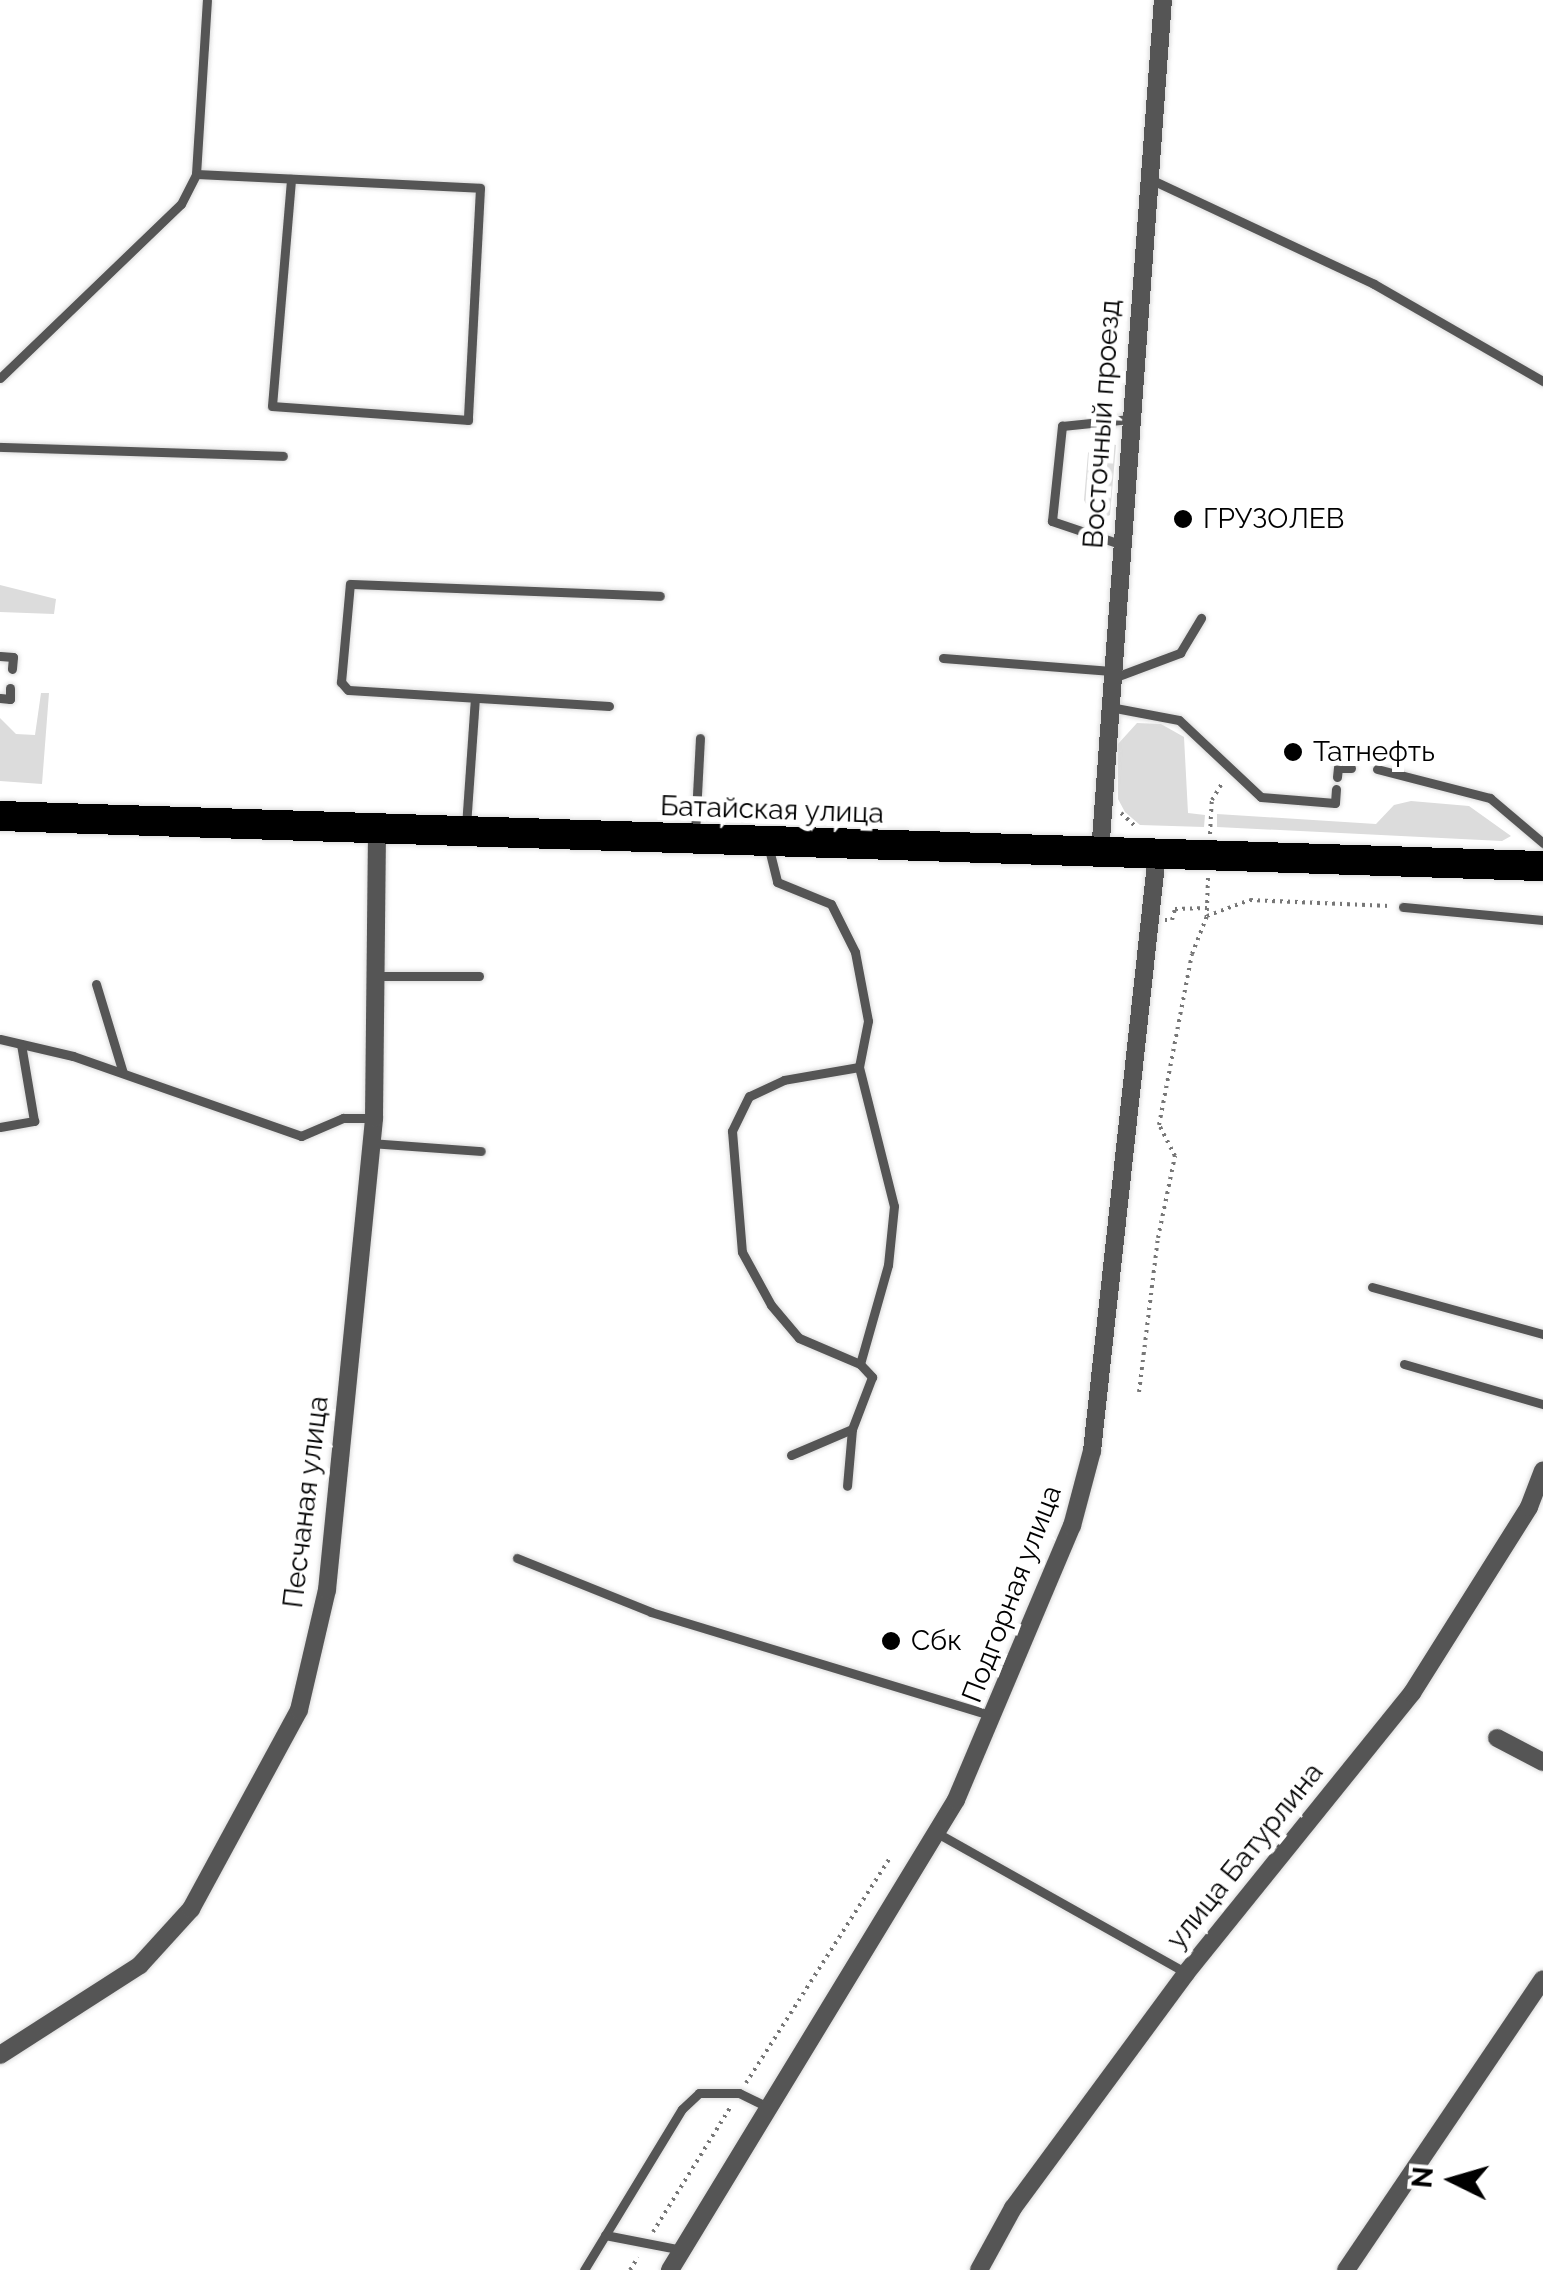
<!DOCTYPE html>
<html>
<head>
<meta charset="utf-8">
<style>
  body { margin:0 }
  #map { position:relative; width:1543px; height:2270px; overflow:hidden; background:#fff; font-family:Raleway,sans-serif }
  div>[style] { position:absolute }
  .green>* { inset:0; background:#dcdcdc }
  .path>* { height:4px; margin-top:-2px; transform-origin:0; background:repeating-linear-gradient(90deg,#777 0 2.5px,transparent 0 7.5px) }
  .roads { filter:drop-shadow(0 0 2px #dbdbdb) drop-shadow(0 0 2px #dbdbdb) }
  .lane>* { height:9px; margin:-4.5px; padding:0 4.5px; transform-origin:4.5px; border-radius:4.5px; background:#555 }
  .street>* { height:18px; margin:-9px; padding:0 9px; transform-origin:9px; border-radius:9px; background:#555 }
  .highway>* { height:30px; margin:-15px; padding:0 15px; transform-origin:15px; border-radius:15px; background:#000 }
  .dots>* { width:28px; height:28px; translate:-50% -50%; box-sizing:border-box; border:5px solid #fff; border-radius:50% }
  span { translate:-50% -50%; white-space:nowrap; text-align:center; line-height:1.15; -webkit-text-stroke:10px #fff; paint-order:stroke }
  .street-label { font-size:28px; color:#000 }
  .poi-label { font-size:28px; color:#000 }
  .left { translate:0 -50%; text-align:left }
  .north { position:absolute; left:1403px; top:2130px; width:100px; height:100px; -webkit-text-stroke:8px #fff; paint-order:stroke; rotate:275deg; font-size:28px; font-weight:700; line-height:40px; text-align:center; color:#000 }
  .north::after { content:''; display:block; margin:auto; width:35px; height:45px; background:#000; clip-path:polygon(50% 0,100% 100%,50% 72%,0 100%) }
</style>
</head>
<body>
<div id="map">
  <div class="green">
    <div style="clip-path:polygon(1100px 441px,1116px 445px,1110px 515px,1101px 519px,1093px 519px,1084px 500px,1088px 453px)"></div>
    <div style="clip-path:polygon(0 585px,56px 599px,54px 614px,0 612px)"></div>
    <div style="clip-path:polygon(41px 693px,49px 693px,42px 784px,0 781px,0 718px,16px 734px,35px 735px)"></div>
    <div style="clip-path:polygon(1137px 723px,1161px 724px,1184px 737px,1188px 813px,1205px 815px,1204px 827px,1140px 825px,1125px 812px,1118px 799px,1118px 744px)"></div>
    <div style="clip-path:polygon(1411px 801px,1469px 806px,1511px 836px,1502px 841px,1217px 827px,1217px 814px,1376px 824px,1394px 805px)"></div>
  </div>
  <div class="path">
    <div style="left:1121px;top:813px;width:21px;rotate:43deg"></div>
    <div style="left:1210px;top:834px;width:34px;rotate:-87deg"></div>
    <div style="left:1212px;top:800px;width:21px;rotate:-59deg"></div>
    <div style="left:1208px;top:878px;width:38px;rotate:92deg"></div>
    <div style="left:1207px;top:916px;width:46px;rotate:-20.4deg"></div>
    <div style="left:1250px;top:900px;width:140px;rotate:2.5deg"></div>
    <div style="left:1165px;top:920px;width:7px"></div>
    <div style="left:1172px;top:920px;width:11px;rotate:-75deg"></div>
    <div style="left:1175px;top:909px;width:32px;rotate:-2deg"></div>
    <div style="left:1139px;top:1392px;width:155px;rotate:-83deg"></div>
    <div style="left:1158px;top:1238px;width:84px;rotate:-78.3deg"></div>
    <div style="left:1175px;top:1156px;width:35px;rotate:-117deg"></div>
    <div style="left:1159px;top:1125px;width:174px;rotate:-79.1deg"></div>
    <div style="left:1192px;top:954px;width:41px;rotate:-68.5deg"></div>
    <div style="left:746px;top:2083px;width:266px;rotate:-57.4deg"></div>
    <div style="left:653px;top:2232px;width:146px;rotate:-58.2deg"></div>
    <div style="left:630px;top:2270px;width:15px;rotate:-58deg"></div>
  </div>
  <div class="roads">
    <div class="lane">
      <div style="left:196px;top:174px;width:174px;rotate:-86.4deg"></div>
      <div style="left:1150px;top:179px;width:247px;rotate:25.1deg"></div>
      <div style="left:1374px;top:284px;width:195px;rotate:29.9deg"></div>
      <div style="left:0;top:378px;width:251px;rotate:-43.9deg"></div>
      <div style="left:181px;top:204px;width:34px;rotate:-63deg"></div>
      <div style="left:196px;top:174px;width:284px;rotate:2.8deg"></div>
      <div style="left:480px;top:188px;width:232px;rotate:93deg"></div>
      <div style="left:468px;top:420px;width:196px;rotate:-175.9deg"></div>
      <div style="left:272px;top:406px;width:228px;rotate:-85.2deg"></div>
      <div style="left:0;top:447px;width:283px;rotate:1.8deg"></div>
      <div style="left:1120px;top:544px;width:72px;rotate:-161.3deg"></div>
      <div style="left:1052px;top:521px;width:96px;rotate:-84deg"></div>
      <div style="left:1062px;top:426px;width:68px;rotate:-5.9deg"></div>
      <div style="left:0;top:656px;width:13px;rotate:4deg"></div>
      <div style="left:13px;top:657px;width:12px;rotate:95deg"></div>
      <div style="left:943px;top:658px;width:169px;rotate:4.4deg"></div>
      <div style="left:1113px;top:678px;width:72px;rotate:-20.5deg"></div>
      <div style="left:1180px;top:653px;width:41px;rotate:-59deg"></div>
      <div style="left:0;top:698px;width:10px;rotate:6deg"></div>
      <div style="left:10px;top:699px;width:11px;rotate:-90deg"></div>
      <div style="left:609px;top:706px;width:261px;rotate:-176.5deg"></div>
      <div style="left:348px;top:690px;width:11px;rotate:-131deg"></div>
      <div style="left:341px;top:682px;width:98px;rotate:-84.8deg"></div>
      <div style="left:350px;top:584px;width:310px;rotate:2.2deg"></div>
      <div style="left:1110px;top:707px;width:70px;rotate:10.7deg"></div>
      <div style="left:1179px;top:720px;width:112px;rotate:43.2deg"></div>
      <div style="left:1261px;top:797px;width:74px;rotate:4.6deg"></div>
      <div style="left:1335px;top:803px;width:14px;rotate:-86deg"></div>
      <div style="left:1377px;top:769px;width:117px;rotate:14.4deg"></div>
      <div style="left:1490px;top:798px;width:70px;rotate:40.3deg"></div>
      <div style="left:1337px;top:777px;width:9px;rotate:-84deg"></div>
      <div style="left:1338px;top:768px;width:13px"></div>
      <div style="left:466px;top:826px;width:128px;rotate:-86deg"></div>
      <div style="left:695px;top:833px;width:95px;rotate:-87deg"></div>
      <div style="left:768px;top:845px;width:38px;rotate:76deg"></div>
      <div style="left:777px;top:882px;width:58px;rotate:22.2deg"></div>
      <div style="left:831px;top:904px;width:54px;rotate:63.4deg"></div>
      <div style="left:855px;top:952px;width:70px;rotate:79.3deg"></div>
      <div style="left:868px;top:1021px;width:47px;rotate:101.1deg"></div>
      <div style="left:859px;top:1067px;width:76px;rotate:170.2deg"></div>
      <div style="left:784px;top:1080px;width:38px;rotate:155deg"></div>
      <div style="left:749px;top:1096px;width:39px;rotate:116deg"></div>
      <div style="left:732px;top:1131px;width:121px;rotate:85.3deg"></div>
      <div style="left:742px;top:1252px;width:60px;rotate:61.3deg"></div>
      <div style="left:771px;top:1305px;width:43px;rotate:49.7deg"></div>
      <div style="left:799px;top:1338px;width:66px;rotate:23.1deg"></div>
      <div style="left:860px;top:1364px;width:18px;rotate:47deg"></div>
      <div style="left:872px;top:1377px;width:56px;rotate:111deg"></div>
      <div style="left:852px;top:1429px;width:57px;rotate:95deg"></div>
      <div style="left:1403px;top:907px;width:141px;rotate:5.3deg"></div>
      <div style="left:375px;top:976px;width:104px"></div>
      <div style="left:96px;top:984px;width:93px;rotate:73.1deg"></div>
      <div style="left:0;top:1039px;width:75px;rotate:13.1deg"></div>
      <div style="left:73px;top:1056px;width:242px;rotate:19.3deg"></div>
      <div style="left:301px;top:1136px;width:46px;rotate:-23.2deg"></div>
      <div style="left:343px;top:1118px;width:31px"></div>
      <div style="left:859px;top:1067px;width:143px;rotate:75.9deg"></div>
      <div style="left:894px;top:1206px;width:59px;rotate:95.8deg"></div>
      <div style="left:888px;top:1265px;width:103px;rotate:105.8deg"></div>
      <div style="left:0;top:1127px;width:35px;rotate:-10deg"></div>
      <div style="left:34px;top:1121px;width:78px;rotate:-99.6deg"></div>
      <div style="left:371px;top:1143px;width:110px;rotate:4.2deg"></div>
      <div style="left:1372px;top:1287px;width:177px;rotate:15.4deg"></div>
      <div style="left:1404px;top:1364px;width:145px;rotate:16.1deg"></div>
      <div style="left:791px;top:1455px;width:66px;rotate:-23.1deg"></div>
      <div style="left:517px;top:1558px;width:144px;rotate:21.9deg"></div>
      <div style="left:651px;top:1612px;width:357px;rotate:16.9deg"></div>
      <div style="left:937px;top:1833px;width:286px;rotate:29.3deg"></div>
      <div style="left:605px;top:2235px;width:78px;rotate:11deg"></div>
      <div style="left:584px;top:2270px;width:188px;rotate:-58.7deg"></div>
      <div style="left:682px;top:2109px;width:23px;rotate:-43deg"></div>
      <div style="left:699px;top:2093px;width:40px"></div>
      <div style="left:739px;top:2093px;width:34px;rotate:26deg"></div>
    </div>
    <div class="street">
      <div style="left:1100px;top:853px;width:855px;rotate:-85.78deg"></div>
      <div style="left:1497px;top:1738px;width:52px;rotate:27.6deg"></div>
      <div style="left:0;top:2055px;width:166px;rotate:-32.7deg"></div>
      <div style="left:140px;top:1965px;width:76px;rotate:-47.7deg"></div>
      <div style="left:191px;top:1909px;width:226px;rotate:-61.5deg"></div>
      <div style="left:299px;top:1710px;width:123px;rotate:-76.9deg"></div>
      <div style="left:327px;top:1590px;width:474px;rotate:-84.3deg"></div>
      <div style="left:374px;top:1118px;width:287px;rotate:-89.4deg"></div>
      <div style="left:670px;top:2270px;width:550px;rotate:-58.68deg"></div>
      <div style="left:956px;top:1800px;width:298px;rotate:-67.1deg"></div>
      <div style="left:1072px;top:1526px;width:78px;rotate:-75.1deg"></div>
      <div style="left:1092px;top:1451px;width:600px;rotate:-83.78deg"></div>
      <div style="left:979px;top:2270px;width:71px;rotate:-61.3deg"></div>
      <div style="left:1013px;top:2208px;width:292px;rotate:-53.6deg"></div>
      <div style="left:1186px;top:1973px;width:360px;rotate:-51.1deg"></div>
      <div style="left:1412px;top:1693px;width:220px;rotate:-57.8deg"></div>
      <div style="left:1529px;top:1507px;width:39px;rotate:-69deg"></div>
      <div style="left:1346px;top:2270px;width:351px;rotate:-55.9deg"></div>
    </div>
    <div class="highway">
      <div style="left:0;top:816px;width:1544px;rotate:1.86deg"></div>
    </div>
  </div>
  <div class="dots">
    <div style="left:1183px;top:519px;background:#000"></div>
    <div style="left:1293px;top:752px;background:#000"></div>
    <div style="left:891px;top:1641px;background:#000"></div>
  </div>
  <div class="street-label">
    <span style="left:1102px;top:424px;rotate:-86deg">Восточный проезд</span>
    <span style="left:772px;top:810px;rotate:2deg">Батайская улица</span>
    <span style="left:306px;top:1502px;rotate:-83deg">Песчаная улица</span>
    <span style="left:1012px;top:1594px;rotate:-69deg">Подгорная улица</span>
    <span style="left:1245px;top:1856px;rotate:-51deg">улица Батурлина</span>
  </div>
  <div class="poi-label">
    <span class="left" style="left:1203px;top:519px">ГРУЗОЛЕВ</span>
    <span class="left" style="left:1313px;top:752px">Татнефть</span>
    <span class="left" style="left:911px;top:1641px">Сбк</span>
  </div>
  <div class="north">N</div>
</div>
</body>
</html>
